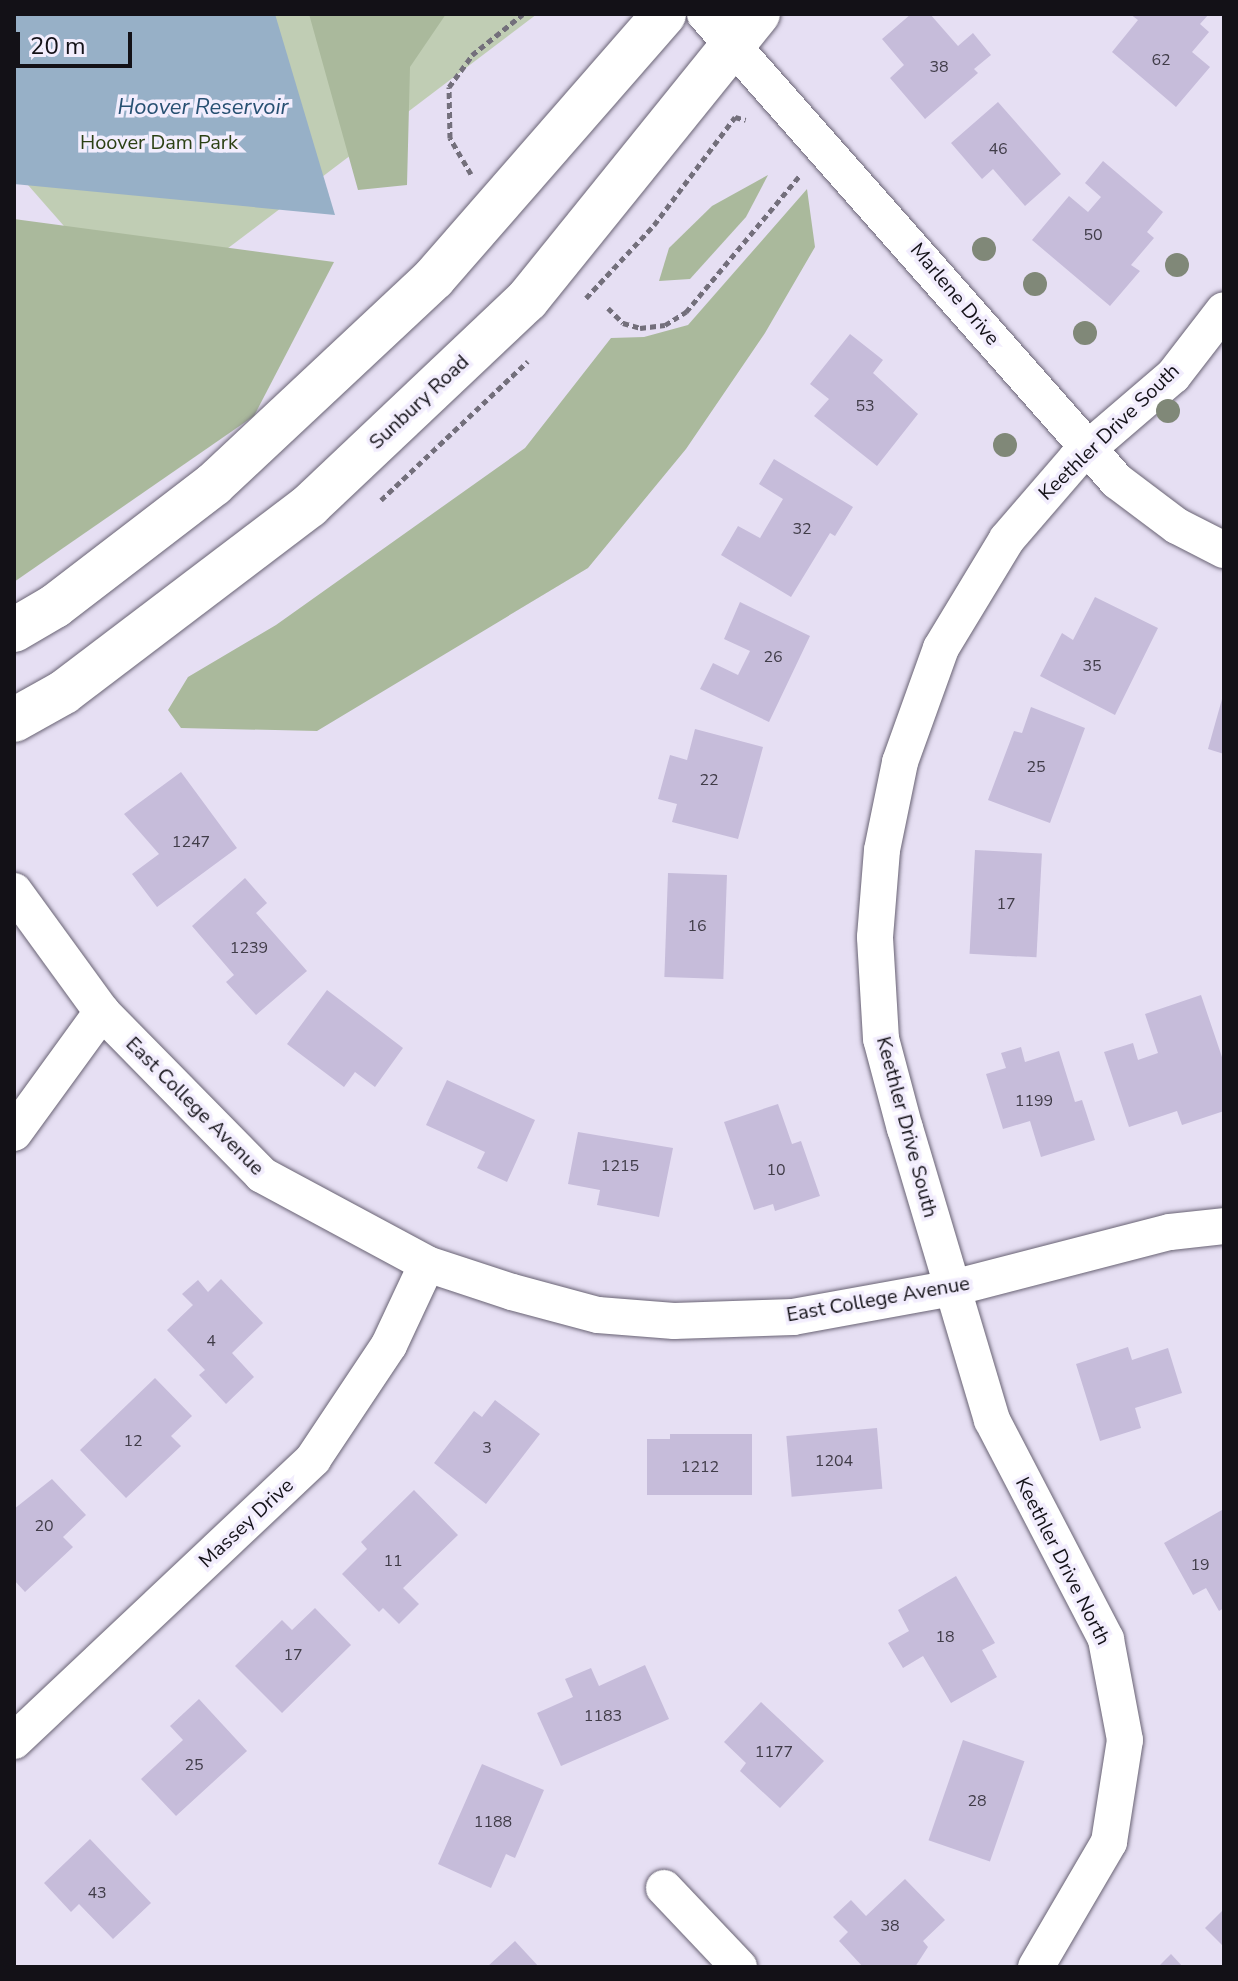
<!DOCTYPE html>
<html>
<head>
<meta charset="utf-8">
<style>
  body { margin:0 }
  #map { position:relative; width:1238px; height:1981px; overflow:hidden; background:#e6dff3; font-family:"Nunito Sans",sans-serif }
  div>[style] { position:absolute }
  .green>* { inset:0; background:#c0cdb4 }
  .forest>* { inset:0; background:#aab99c }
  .water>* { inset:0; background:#97b0c7 }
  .building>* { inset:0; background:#c6bcda; transform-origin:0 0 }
  .path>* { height:5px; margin-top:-2.5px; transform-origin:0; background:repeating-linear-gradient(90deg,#736f7b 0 6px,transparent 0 10px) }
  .roads { filter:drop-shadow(0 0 2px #696374) drop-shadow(0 0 2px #696374) }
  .minor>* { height:36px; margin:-18px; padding:0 18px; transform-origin:18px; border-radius:18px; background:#fff }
  .primary>* { height:44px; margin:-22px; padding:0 22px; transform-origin:22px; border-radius:22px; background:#fff }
  .trees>* { width:24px; height:24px; margin:-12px; border-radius:50%; background:#808878 }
  span { translate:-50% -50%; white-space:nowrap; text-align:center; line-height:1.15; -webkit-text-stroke:7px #f2edfd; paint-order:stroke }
  .number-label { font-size:16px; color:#403c48 }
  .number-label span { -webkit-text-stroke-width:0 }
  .park-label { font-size:20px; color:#2c4114 }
  .street-label { font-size:20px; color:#131117 }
  .water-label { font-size:22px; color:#275072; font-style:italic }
  .frame { position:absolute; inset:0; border:16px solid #131117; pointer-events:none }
  .scale { position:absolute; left:16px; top:32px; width:116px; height:36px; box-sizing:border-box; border:4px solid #131117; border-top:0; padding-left:10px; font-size:24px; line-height:28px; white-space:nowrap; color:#131117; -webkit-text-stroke:6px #f2edfd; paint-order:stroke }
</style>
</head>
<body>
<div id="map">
  <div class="green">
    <div style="clip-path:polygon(14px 14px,537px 14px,141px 314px,14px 169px)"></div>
  </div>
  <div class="forest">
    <div style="clip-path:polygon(309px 14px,446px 14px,410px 67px,407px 185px,358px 190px)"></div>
    <div style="clip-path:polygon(768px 175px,746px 217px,690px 279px,659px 281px,669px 248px,712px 206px)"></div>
    <div style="clip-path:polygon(807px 189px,815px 247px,765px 333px,686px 449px,588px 568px,317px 731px,181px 728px,168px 710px,188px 677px,276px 625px,525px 448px,611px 338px,644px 337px,688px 325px)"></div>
    <div style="clip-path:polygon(14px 219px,334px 262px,254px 416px,14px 582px)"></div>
  </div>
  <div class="water">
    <div style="clip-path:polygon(14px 14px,275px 14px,335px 215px,14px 184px)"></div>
  </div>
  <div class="building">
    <div style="clip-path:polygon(911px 14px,930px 14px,958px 46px,973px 33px,991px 55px,974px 69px,978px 73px,925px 119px,890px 78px,904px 65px,882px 39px)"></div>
    <div style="clip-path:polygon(1130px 14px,1209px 14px,1200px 24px,1209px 32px,1192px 52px,1210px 67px,1176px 107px,1112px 52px,1138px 20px)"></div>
    <div style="clip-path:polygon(998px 102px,1061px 174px,1025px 206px,993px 169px,982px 179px,951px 143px)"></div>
    <div style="clip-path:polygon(1103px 161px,1163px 212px,1147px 232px,1154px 238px,1131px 265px,1140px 271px,1110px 306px,1032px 240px,1069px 196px,1088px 212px,1101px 197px,1085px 183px)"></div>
    <div style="clip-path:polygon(850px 334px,883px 360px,873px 373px,918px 414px,877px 466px,814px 416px,829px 399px,810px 384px)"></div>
    <div style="clip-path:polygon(774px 459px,853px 507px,835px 536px,830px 533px,791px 597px,721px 555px,738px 526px,760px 538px,783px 499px,759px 484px)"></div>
    <div style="clip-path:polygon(1095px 597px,1158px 628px,1115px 715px,1040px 676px,1062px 633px,1073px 640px)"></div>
    <div style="clip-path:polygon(740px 602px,810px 636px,769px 722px,700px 689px,713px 663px,738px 675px,750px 651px,724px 639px)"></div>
    <div style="clip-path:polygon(1224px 692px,1224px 754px,1208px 749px)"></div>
    <div style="clip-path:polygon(1031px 707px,1085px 728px,1050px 823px,988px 800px,1014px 731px,1022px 733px)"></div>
    <div style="clip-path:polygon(695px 729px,763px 747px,738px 839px,672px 822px,677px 804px,658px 799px,670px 755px,687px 760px)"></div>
    <div style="clip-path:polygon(181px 772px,237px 848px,157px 907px,132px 874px,159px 854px,124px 814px)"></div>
    <div style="left:975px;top:850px;width:67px;height:104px;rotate:3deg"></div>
    <div style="left:668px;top:873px;width:59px;height:104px;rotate:2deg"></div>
    <div style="clip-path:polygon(245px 878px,267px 903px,256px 913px,307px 971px,256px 1015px,226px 982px,234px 975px,192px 926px)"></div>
    <div style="clip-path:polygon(327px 990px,403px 1048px,375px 1087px,355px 1072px,344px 1087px,287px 1044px)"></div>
    <div style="clip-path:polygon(1201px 995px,1224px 1063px,1224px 1111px,1182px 1125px,1177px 1111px,1129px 1127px,1104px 1052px,1133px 1043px,1138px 1060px,1158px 1053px,1145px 1014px)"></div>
    <div style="clip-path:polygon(1021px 1047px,1025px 1062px,1059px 1051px,1075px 1102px,1082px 1100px,1095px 1140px,1041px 1157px,1030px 1121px,1003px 1129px,986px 1074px,1006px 1068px,1001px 1053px)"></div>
    <div style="clip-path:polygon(447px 1080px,535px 1120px,507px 1182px,477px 1168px,485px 1152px,426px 1125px)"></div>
    <div style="clip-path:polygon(778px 1104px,792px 1144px,801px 1141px,820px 1196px,775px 1211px,773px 1204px,754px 1210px,724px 1122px)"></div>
    <div style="clip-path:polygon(578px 1132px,673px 1148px,659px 1217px,597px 1205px,600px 1190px,568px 1184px)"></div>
    <div style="clip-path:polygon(221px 1279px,263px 1323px,232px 1353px,254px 1377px,226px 1404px,199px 1375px,205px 1370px,167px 1330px,193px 1305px,182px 1294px,198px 1280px,208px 1292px)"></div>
    <div style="clip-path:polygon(1128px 1347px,1132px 1360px,1168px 1348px,1182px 1393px,1135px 1408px,1141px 1428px,1100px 1441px,1076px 1364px)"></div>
    <div style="clip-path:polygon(155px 1378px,192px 1416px,171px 1436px,181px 1446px,126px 1498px,80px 1450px)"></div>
    <div style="clip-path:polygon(495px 1400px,540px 1434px,486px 1504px,434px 1463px,474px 1411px,482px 1417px)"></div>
    <div style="left:877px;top:1428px;width:61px;height:91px;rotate:85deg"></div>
    <div style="clip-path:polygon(670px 1434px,752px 1434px,752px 1495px,647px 1495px,647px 1439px,670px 1439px)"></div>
    <div style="clip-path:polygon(52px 1479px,86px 1515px,63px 1537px,73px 1547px,25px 1592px,14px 1580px,14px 1509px)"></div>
    <div style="clip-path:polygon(414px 1490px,458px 1535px,403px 1588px,419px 1604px,399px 1624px,383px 1608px,379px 1612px,342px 1574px,367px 1549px,361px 1542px)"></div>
    <div style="clip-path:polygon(1222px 1510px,1224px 1608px,1219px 1611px,1206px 1588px,1193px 1595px,1164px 1543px)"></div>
    <div style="clip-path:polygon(956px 1576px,995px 1643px,982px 1650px,997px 1677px,951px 1703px,923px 1656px,903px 1668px,888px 1643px,909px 1631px,898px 1610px)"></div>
    <div style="clip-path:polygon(315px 1608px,351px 1645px,282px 1713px,235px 1666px,282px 1620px,292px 1630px)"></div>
    <div style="clip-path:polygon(645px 1665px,669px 1719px,561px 1766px,537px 1713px,573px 1697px,565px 1679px,591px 1668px,599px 1686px)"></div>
    <div style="clip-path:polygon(199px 1699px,247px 1751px,176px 1816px,141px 1779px,183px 1740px,170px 1726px)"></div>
    <div style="clip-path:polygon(761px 1702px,824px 1761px,780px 1808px,740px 1771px,746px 1763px,724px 1742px)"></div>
    <div style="left:963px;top:1740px;width:65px;height:106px;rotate:19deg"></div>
    <div style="clip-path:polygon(482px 1764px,544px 1790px,515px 1858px,506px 1854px,491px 1888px,438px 1864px)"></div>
    <div style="clip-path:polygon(90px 1839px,151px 1903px,113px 1939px,79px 1904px,71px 1912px,44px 1883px)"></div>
    <div style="clip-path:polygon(905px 1879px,945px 1920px,923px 1941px,928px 1947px,915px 1967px,863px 1967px,839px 1941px,848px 1932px,833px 1917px,851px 1900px,866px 1916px)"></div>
    <div style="clip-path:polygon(1224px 1909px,1224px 1947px,1205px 1928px)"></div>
    <div style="clip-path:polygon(515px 1941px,539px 1967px,487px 1967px)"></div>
    <div style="clip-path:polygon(1171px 1954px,1183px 1967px,1158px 1967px)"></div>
  </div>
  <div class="path">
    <div style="left:471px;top:174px;width:42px;rotate:-120.3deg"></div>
    <div style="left:450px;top:138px;width:51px;rotate:-91.1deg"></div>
    <div style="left:449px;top:87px;width:39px;rotate:-54deg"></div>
    <div style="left:472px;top:55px;width:65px;rotate:-38.8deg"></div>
    <div style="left:586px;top:298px;width:100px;rotate:-47deg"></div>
    <div style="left:654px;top:225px;width:135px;rotate:-53.1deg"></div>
    <div style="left:735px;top:117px;width:11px;rotate:15deg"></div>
    <div style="left:608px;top:308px;width:21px;rotate:45deg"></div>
    <div style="left:623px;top:323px;width:18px;rotate:16deg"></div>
    <div style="left:640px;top:328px;width:25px;rotate:-7deg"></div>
    <div style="left:665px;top:325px;width:25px;rotate:-32deg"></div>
    <div style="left:686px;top:312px;width:178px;rotate:-50.2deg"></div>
    <div style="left:381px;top:500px;width:202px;rotate:-43.4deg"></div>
  </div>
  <div class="roads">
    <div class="minor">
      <div style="left:705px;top:14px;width:623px;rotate:48.58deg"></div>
      <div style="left:1117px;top:481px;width:75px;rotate:36.9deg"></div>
      <div style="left:1177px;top:526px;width:53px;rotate:27.1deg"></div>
      <div style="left:14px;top:891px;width:150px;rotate:54deg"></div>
      <div style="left:102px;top:1012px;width:228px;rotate:45.5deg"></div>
      <div style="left:262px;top:1175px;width:187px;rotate:28.3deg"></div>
      <div style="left:427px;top:1264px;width:89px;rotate:18.2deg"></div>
      <div style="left:512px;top:1292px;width:89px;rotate:15deg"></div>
      <div style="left:598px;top:1315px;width:76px;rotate:4.5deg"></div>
      <div style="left:674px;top:1321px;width:119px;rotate:-1.9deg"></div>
      <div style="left:793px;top:1317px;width:163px;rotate:-10.3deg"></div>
      <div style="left:953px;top:1288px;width:224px;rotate:-14.5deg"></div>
      <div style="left:1170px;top:1232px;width:54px;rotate:-6.3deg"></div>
      <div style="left:14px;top:1133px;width:150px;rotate:-54deg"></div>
      <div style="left:14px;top:1741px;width:411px;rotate:-43.3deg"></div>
      <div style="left:313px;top:1459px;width:137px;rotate:-56.3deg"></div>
      <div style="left:389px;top:1345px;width:89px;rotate:-64.9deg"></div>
      <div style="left:664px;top:1888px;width:109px;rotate:46.5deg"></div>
      <div style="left:1036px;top:1967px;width:145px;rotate:-59.7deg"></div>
      <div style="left:1109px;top:1842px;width:103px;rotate:-81.1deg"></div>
      <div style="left:1125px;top:1740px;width:103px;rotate:-100.7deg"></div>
      <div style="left:1106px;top:1639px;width:247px;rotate:-117.5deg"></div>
      <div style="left:992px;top:1420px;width:304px;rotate:-106.6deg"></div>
      <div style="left:905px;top:1129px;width:93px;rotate:-104.9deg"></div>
      <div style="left:881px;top:1039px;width:102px;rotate:-93.4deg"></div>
      <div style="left:875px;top:937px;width:87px;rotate:-85.4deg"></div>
      <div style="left:882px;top:850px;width:90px;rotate:-78.4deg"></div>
      <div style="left:900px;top:762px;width:121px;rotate:-70.2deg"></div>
      <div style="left:941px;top:648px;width:127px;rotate:-58.8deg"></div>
      <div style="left:1007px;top:539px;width:106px;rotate:-49.2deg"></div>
      <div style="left:1076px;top:459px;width:128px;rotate:-40.6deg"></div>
      <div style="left:1173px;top:376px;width:83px;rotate:-52.3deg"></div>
    </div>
    <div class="primary">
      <div style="left:14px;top:630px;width:48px;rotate:-30.3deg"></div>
      <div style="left:55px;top:606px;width:200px;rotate:-37.5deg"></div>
      <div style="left:214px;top:484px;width:301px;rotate:-43.1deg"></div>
      <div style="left:434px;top:278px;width:350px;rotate:-48.9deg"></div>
      <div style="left:14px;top:720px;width:57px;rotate:-29.2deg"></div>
      <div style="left:64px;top:692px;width:308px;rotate:-37.2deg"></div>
      <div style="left:309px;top:506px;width:300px;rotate:-43.4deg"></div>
      <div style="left:527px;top:300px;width:368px;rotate:-51.1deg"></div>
    </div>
  </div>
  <div class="trees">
    <div style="left:984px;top:249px"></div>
    <div style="left:1177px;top:265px"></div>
    <div style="left:1035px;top:284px"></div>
    <div style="left:1085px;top:333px"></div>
    <div style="left:1168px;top:411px"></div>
    <div style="left:1005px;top:445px"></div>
  </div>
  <div class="number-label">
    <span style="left:1161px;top:60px">62</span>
    <span style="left:939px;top:67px">38</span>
    <span style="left:998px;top:149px">46</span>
    <span style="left:1093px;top:235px">50</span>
    <span style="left:865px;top:406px">53</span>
    <span style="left:802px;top:529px">32</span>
    <span style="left:773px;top:657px">26</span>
    <span style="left:1092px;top:666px">35</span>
    <span style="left:1036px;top:767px">25</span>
    <span style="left:709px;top:780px">22</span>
    <span style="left:191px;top:842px">1247</span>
    <span style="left:1006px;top:904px">17</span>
    <span style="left:697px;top:926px">16</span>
    <span style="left:249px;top:948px">1239</span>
    <span style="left:1034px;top:1101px">1199</span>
    <span style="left:620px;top:1166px">1215</span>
    <span style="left:776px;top:1170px">10</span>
    <span style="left:211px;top:1341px">4</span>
    <span style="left:133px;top:1441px">12</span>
    <span style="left:487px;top:1448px">3</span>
    <span style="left:834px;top:1461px">1204</span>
    <span style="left:700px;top:1467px">1212</span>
    <span style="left:44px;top:1526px">20</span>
    <span style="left:393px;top:1561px">11</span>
    <span style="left:1200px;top:1565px">19</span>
    <span style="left:945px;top:1637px">18</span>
    <span style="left:293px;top:1655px">17</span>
    <span style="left:603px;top:1716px">1183</span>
    <span style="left:774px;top:1752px">1177</span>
    <span style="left:194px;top:1765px">25</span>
    <span style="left:977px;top:1801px">28</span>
    <span style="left:493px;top:1822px">1188</span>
    <span style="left:97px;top:1893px">43</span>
    <span style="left:890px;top:1926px">38</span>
  </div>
  <div class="park-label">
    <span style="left:159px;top:142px">Hoover Dam Park</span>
  </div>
  <div class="street-label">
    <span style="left:955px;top:294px;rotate:50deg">Marlene Drive</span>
    <span style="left:419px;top:402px;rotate:-43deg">Sunbury Road</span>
    <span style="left:1109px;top:432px;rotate:-44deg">Keethler Drive South</span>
    <span style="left:195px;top:1106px;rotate:45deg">East College Avenue</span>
    <span style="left:907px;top:1127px;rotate:75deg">Keethler Drive South</span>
    <span style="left:878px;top:1299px;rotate:-10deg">East College Avenue</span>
    <span style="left:246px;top:1523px;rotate:-43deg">Massey Drive</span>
    <span style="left:1063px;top:1561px;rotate:63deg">Keethler Drive North</span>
  </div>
  <div class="water-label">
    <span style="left:203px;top:108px">Hoover Reservoir</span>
  </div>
  <div class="frame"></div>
  <div class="scale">20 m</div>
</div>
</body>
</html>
